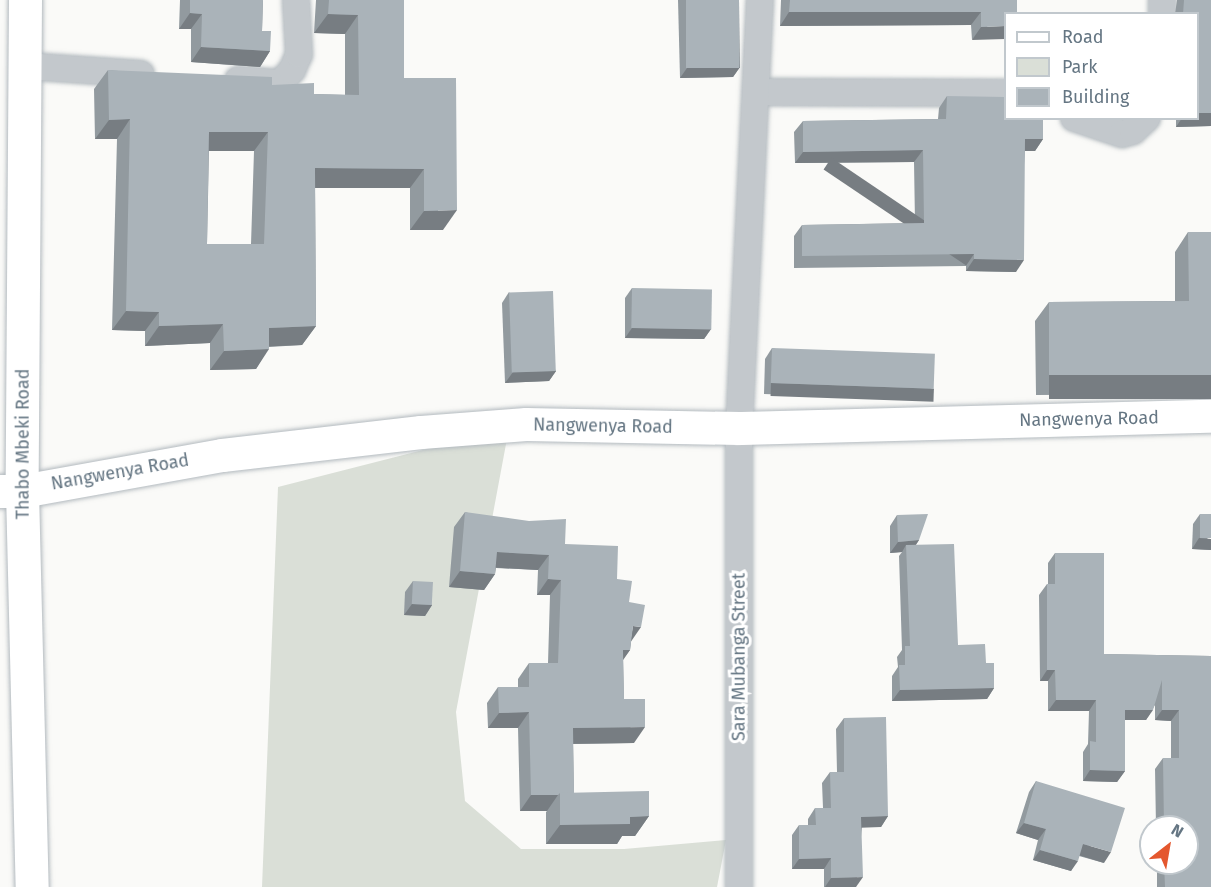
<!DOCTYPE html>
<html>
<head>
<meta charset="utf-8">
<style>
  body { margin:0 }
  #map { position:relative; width:1211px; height:887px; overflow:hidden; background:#fafaf8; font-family:"Fira Sans",sans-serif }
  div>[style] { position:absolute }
  .green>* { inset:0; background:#dadfd7 }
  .roads { filter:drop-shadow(0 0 2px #b3babf) drop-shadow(0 0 2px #b3babf) }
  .street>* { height:26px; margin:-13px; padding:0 13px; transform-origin:13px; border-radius:13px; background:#c3c8cc }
  .secondary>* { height:33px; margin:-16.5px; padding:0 16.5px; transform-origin:16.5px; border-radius:16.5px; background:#fff }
  .wall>* { inset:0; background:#929a9f }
  .shaded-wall>* { inset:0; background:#777d82; transform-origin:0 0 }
  .building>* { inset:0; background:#aab3b9; transform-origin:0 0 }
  span { translate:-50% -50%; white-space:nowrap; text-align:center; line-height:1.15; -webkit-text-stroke:6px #fff; paint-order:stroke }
  .street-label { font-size:18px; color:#657683 }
  .legend { position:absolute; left:1004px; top:12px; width:195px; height:108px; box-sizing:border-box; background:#fff; border:2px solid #c1c8cd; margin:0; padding:8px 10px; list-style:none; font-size:18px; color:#657683 }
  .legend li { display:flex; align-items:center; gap:12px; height:30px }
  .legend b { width:30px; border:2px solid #c1c8cd }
  .north { position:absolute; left:1139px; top:815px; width:60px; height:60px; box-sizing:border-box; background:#fff; border:2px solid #c1c8cd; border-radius:50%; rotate:31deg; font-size:16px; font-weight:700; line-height:24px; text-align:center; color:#657683 }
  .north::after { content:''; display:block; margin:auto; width:21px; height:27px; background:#e4572e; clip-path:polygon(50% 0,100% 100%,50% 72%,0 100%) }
</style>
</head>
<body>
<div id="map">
  <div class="green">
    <div style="clip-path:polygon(509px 428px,456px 712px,465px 801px,521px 849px,624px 849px,726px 840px,717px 887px,262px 887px,278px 487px)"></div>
  </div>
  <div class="roads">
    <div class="street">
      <div style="left:1162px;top:0;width:14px;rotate:90deg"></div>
      <div style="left:25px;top:66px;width:116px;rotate:3.9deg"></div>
      <div style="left:238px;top:80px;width:42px;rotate:4.1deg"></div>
      <div style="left:280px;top:83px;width:18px;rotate:-47deg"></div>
      <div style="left:292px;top:70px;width:17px;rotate:-66deg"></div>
      <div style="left:299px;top:54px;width:54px;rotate:-93.2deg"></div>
      <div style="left:756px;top:92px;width:250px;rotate:0.2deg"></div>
      <div style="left:1074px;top:118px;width:51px;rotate:18.4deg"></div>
      <div style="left:1122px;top:134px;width:11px;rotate:-15deg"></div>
      <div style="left:1133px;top:131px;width:19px;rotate:-43deg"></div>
      <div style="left:739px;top:887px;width:459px;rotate:-90deg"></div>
      <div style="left:739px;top:428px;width:429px;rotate:-87.2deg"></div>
    </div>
    <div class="secondary">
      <div style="left:25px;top:0;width:491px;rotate:90.4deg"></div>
      <div style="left:22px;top:491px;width:396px;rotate:88.6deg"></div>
      <div style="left:0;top:491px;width:22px"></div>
      <div style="left:22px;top:491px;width:203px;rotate:-10.2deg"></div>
      <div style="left:222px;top:455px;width:200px;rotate:-6.6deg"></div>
      <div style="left:421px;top:432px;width:105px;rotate:-4.4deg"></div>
      <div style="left:526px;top:424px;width:213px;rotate:1.1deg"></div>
      <div style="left:739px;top:428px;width:472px;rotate:-1.5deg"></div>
    </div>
  </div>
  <div class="wall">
    <div style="clip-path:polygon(180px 0,263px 0,262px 31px,270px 51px,260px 67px,191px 62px,191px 29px,179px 29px)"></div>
    <div style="clip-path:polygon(evenodd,316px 0,404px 0,404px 78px,443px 230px,410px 230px,410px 188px,315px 188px,316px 326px,302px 345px,269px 347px,256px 369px,210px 370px,210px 343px,145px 346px,145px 331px,112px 330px,117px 139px,95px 139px,94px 89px,108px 70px,272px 85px,314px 94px,345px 95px,345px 34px,314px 33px,316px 0,209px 151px,254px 151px,251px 244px,207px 244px,209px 151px)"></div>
    <div style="clip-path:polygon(678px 0,739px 0,740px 67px,733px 77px,680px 78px)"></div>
    <div style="clip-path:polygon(781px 0,1017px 0,972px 40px,971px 25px,780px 26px)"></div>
    <div style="clip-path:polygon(1177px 0,1211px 0,1211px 126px,1176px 127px,1176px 118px,1197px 118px,1197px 14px,1175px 14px)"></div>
    <div style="clip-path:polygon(947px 96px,1043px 139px,1035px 151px,1025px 151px,1016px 272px,966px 271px,966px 266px,794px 268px,794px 236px,802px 225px,915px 223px,914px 162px,795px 163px,794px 132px,803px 121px,938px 119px,939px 108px)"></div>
    <div style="clip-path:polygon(1188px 232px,1211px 394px,1036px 395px,1035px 321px,1049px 302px,1175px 301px,1175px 252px)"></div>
    <div style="clip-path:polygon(632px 288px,711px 329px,704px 339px,625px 338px,625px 298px)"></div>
    <div style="clip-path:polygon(509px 292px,556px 371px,549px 381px,505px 383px,502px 303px)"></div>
    <div style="clip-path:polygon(772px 348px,934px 389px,926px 400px,764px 394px,765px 359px)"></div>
    <div style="clip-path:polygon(465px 512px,565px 544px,617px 579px,629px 602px,631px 643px,630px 650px,623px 659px,624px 699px,634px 743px,573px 744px,574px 793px,649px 816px,635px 836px,622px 836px,617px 844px,546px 844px,546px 812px,547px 811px,520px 811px,518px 728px,488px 728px,487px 703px,498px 687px,518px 687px,518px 679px,529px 663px,548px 663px,550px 595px,537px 595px,538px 570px,496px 568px,495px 574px,484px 590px,449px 587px,454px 527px)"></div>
    <div style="clip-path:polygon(1200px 514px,1211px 550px,1192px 549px,1193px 524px)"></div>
    <div style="clip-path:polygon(897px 515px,919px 540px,916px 545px,958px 645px,986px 663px,994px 688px,987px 699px,892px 701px,892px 676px,898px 667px,897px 657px,902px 650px,899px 556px,902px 552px,890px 553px,890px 526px)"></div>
    <div style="clip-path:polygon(1055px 553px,1104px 654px,1211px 656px,1211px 887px,1157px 887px,1157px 863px,1187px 863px,1187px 827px,1156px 827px,1155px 769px,1163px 758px,1171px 758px,1171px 721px,1155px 720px,1155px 705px,1146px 720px,1125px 720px,1125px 771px,1117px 782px,1083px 781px,1083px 752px,1088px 744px,1089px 711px,1048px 711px,1048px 681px,1040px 681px,1039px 595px,1047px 584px,1048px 584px,1048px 563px)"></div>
    <div style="clip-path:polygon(413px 581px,432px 605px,425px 616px,404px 615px,405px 592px)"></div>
    <div style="clip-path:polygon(844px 718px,888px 816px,881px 827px,862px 827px,856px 887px,824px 887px,824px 869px,792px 869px,792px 835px,799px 825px,808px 825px,808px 819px,815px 808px,823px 808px,822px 783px,830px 772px,837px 772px,836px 729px)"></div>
    <div style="clip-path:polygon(1036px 781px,1104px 863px,1079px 856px,1071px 871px,1033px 860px,1038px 840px,1016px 833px,1029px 792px)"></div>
  </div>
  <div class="shaded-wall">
    <div style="clip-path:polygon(789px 12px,981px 12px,971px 25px,780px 26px)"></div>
    <div style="clip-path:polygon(190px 13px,202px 14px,191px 29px,179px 29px)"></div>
    <div style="clip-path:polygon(328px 14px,358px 15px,345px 34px,314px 33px)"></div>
    <div style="clip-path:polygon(1005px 26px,1005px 39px,972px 40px,981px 27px)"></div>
    <div style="clip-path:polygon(201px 47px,270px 51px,260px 67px,191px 62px)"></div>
    <div style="clip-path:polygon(740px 67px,733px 77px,680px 78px,687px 68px)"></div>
    <div style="clip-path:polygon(1197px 113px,1211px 113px,1211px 126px,1176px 127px,1182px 118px,1197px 118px)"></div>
    <div style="clip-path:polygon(130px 119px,117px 139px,95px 139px,109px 120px)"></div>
    <div style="clip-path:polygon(209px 132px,268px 132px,254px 151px,196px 151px)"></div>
    <div style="clip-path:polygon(1025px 139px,1043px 139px,1035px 151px,1017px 151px)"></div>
    <div style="clip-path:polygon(923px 150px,914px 162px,795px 163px,803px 152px)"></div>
    <div style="clip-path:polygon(315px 168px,424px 169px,410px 188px,301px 188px)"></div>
    <div style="clip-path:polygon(457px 210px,443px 230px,410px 230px,424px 211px)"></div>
    <div style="left:974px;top:254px;width:14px;height:172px;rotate:124deg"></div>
    <div style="clip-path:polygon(974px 259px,1024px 260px,1016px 272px,966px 271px)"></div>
    <div style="clip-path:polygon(126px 311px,159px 312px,145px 331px,112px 330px)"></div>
    <div style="clip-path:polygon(223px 324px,210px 343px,145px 346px,159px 326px)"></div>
    <div style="clip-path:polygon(316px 326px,302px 345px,255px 347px,269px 328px)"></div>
    <div style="clip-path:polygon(632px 328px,711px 329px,704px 339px,625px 338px)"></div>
    <div style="clip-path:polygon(269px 349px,256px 369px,210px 370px,224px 351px)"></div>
    <div style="clip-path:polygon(556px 371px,549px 381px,505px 383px,513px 372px)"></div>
    <div style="left:1049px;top:375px;width:162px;height:24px"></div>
    <div style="left:771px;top:383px;width:163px;height:13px;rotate:2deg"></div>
    <div style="clip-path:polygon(1199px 538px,1211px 539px,1211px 550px,1192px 549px)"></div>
    <div style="clip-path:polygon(919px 540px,912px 550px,906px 545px,902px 552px,890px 553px,898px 542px)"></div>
    <div style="clip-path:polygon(497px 552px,549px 555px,538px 570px,486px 567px)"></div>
    <div style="clip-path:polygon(460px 571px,495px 574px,484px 590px,449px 587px)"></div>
    <div style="clip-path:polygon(548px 579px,561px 580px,550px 595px,537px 595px)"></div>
    <div style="clip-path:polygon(412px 604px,432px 605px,425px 616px,404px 615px)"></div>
    <div style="clip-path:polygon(633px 626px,641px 627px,630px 643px)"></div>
    <div style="clip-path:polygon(623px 650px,630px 650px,619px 666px)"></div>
    <div style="clip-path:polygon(1047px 670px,1055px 670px,1048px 681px,1040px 681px)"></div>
    <div style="clip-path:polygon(994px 688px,987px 699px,892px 701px,900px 690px)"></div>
    <div style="clip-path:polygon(1056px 700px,1096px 700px,1089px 711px,1048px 711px)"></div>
    <div style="clip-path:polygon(1125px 710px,1153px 710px,1146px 720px,1118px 720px)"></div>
    <div style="clip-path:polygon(1162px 710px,1179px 710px,1171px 721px,1155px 720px)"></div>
    <div style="clip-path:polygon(529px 712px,518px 728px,488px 728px,499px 713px)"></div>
    <div style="clip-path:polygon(645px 727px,634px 743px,562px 744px,573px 728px)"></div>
    <div style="clip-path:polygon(1090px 770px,1125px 771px,1117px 782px,1083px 781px)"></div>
    <div style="clip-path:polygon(531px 795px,558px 795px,547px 811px,520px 811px)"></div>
    <div style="clip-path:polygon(649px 816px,635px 836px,622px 836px,617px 844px,546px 844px,560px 825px,630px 817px)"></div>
    <div style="clip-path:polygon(888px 816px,881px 827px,854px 828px,861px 817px)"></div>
    <div style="clip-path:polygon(1024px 823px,1046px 829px,1038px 840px,1016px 833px)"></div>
    <div style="clip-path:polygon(1083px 844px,1111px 852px,1104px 863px,1075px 854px)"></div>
    <div style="clip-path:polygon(1040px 850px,1078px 861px,1071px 871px,1033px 860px)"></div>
    <div style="clip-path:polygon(831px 858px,824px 869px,792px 869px,799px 859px)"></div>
    <div style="clip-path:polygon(863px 877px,856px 887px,825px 887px,831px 878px)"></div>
  </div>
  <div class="building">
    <div style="clip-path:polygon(190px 0,263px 0,262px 31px,271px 31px,270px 51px,201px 47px,202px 14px,190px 13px)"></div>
    <div style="clip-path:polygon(evenodd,329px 0,404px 0,404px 78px,456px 78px,457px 210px,424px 211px,424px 169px,315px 168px,316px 326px,269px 328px,269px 349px,224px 351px,223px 324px,159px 326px,159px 312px,126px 311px,130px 119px,109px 120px,108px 70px,272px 77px,272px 85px,314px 83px,314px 94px,359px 95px,358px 15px,328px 14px,329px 0,209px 132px,268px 132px,264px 244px,207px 244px,209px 132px)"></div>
    <div style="left:686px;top:0;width:53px;height:68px"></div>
    <div style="clip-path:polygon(790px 0,1017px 0,1017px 14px,1005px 14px,1005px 26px,981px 27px,981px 12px,789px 12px)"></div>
    <div style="clip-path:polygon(1184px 0,1211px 0,1211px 113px,1197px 113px,1197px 14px,1183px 14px)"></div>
    <div style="clip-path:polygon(947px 96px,1005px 97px,1005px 118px,1043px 118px,1043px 139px,1025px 139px,1024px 260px,974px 259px,974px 254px,802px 256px,802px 225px,924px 223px,923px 150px,803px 152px,803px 121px,946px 119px)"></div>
    <div style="clip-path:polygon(1188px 232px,1211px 232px,1211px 375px,1049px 375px,1049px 302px,1189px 301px)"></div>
    <div style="left:632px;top:288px;width:80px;height:40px;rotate:1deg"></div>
    <div style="left:553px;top:291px;width:80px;height:44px;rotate:88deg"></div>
    <div style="left:772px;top:348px;width:163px;height:35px;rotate:2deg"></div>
    <div style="clip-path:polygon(465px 512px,529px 521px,566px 519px,565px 544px,618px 546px,617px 579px,632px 581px,629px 602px,645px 605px,641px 627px,633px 626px,630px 650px,623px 650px,624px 699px,645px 699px,645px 727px,573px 728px,574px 793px,560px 793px,558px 795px,531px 795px,529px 712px,499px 713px,498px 687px,529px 687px,529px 663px,558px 663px,561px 580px,548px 579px,549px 555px,497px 552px,495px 574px,460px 571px)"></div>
    <div style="clip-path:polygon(928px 514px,919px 540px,898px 542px,897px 515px)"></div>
    <div style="left:1200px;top:514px;width:11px;height:24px"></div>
    <div style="clip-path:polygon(954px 544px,958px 645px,985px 644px,986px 663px,994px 663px,994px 688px,900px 690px,899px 665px,905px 665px,905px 646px,910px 646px,906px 545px)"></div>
    <div style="clip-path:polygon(1055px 553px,1104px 553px,1104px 654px,1211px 656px,1211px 887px,1165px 887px,1164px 863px,1187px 863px,1187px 827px,1164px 827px,1163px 758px,1179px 758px,1179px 710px,1162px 710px,1162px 680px,1153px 710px,1125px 710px,1125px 771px,1090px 770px,1090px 741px,1096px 742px,1096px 700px,1056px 700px,1055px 670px,1047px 670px,1047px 584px,1055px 584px)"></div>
    <div style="left:413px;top:581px;width:20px;height:23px;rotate:3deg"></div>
    <div style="clip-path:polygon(886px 717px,888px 816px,861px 817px,863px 877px,831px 878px,831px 858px,799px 859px,799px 825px,816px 825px,815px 808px,831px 808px,830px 772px,844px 772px,844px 718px)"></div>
    <div style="clip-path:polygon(1036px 781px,1125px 808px,1111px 852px,1083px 844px,1078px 861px,1040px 850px,1046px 829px,1024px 823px)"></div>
    <div style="clip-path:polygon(649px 791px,649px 816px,630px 817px,630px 824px,560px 825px,560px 793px)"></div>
  </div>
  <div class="street-label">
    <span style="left:1089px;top:419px;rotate:-1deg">Nangwenya Road</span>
    <span style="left:603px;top:426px;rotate:1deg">Nangwenya Road</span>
    <span style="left:23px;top:444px;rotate:-90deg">Thabo Mbeki Road</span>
    <span style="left:120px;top:472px;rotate:-10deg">Nangwenya Road</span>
    <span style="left:739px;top:657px;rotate:-90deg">Sara Mubanga Street</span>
  </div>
  <ul class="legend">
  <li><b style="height:8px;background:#fff"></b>Road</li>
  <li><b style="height:16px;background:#dadfd7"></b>Park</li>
  <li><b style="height:16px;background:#aab3b9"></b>Building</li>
  </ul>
  <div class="north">N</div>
</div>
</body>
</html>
